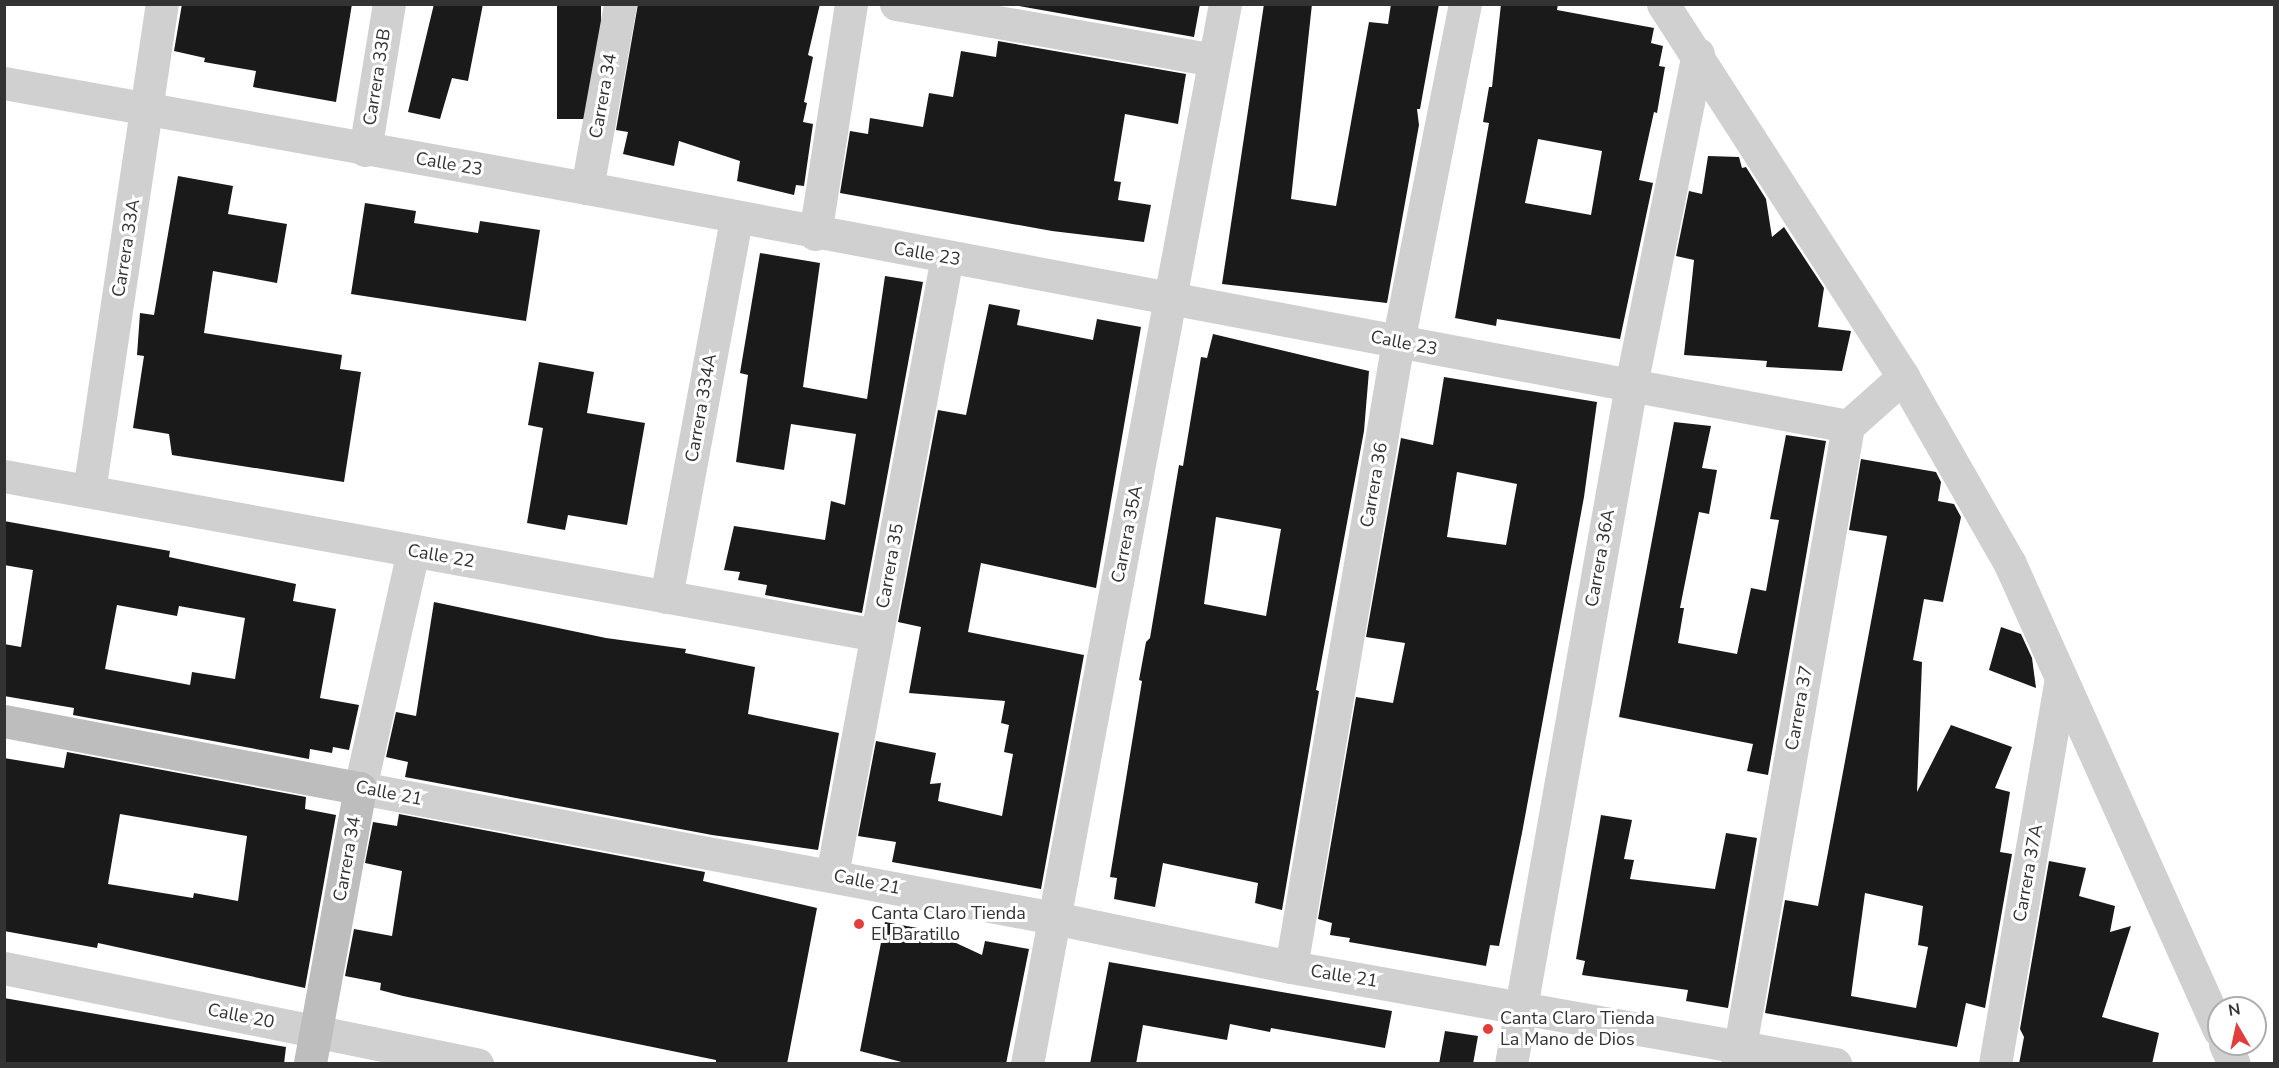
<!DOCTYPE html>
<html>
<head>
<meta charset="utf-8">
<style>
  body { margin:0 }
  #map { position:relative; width:2279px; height:1068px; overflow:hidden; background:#fff; font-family:"Nunito Sans",sans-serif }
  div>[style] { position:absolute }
  .building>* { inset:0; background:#1a1a1a; transform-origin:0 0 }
  .street>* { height:33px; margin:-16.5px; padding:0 16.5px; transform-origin:16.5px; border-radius:16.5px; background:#d0d0d0 }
  .secondary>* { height:33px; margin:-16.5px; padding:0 16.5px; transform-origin:16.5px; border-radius:16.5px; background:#bdbdbd }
  .dots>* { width:16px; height:16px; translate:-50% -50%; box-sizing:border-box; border:3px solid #fff; border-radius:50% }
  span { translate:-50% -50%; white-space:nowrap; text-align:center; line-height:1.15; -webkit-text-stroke:6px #fff; paint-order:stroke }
  .street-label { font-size:18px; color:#333 }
  .poi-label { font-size:18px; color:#333 }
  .left { translate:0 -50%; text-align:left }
  .frame { position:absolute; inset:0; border:6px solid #333; pointer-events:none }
  .north { position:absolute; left:2207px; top:996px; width:60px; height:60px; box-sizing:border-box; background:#fff; border:2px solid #adadad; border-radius:50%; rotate:351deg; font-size:16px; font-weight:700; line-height:24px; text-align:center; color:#333 }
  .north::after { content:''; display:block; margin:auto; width:21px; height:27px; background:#e23f3c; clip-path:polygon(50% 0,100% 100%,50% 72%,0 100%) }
</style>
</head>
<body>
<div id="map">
  <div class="building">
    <div style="clip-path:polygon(182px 4px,352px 4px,336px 102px,253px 87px,256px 71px,204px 62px,205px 58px,174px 51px)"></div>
    <div style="clip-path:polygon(434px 4px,483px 4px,468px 81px,452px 78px,440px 119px,408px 112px)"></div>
    <div style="left:557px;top:4px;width:44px;height:115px"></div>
    <div style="clip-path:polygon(638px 4px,820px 4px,808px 55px,813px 57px,804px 102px,807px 103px,803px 122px,813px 124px,804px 186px,796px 185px,794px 195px,737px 181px,740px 161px,679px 141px,674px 166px,623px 154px,628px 132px,616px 130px)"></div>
    <div style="clip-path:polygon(1007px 4px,1200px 4px,1194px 37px)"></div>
    <div style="clip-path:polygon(1264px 4px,1312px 4px,1291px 199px,1336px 206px,1369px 22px,1388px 24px,1391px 4px,1439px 4px,1420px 109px,1417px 109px,1419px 125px,1387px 303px,1222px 284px)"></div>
    <div style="clip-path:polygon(evenodd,1501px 4px,1558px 4px,1557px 10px,1654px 28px,1651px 43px,1663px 46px,1659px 66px,1665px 67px,1657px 113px,1654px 112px,1639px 180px,1653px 183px,1620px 339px,1497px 319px,1496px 326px,1455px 318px,1489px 123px,1483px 122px,1489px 87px,1492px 87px,1501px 4px,1538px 139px,1602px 151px,1591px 215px,1525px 203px,1538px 139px)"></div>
    <div style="clip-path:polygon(998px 41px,1186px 74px,1178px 124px,1125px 114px,1114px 181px,1121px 182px,1118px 200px,1151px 205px,1144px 242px,1052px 231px,840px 193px,850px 131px,868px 134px,870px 118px,923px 127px,929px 93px,953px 97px,961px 51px,996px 57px)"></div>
    <div style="clip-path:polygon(1708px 156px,1739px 157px,1742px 168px,1746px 167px,1766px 199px,1772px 237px,1784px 227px,1824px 288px,1818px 327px,1851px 331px,1842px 371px,1766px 367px,1767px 361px,1684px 355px,1694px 260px,1676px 256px,1689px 191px,1702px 194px)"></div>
    <div style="clip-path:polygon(178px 176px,233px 186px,228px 214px,287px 224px,277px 283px,213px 271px,204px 333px,342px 355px,340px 369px,361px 372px,344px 482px,172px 455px,169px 434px,133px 428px,144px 356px,137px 355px,140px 313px,154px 315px)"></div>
    <div style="clip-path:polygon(365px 203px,416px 211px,414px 223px,478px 233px,480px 221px,540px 230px,526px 321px,351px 294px)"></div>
    <div style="clip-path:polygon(760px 253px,820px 263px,803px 387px,867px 399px,885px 276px,923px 282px,862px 613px,765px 595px,767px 585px,738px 580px,740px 572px,724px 570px,734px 526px,825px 540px,831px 501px,845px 505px,856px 434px,791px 424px,784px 470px,736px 462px,748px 375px,740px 373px)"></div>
    <div style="clip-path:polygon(989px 304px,1020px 310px,1017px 325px,1093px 340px,1097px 319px,1141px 327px,1096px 588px,981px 563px,968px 632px,1084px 655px,1041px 889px,892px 862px,896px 842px,858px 836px,876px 741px,936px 753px,930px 784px,941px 783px,938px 801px,1002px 816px,1013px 754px,1004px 752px,1009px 725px,1001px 723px,1005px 701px,909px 693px,921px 627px,898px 622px,938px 410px,966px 415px)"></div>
    <div style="clip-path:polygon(evenodd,1213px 334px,1369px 371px,1364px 431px,1316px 690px,1319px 691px,1282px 910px,1255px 903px,1258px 883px,1163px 863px,1155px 907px,1114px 899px,1117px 878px,1110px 877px,1142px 681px,1139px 680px,1146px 642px,1150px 638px,1179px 465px,1183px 466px,1201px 357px,1207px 358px,1213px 334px,1216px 517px,1281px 529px,1266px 616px,1204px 604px,1216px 517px)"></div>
    <div style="clip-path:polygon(539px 362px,594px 372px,587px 413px,645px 423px,627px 525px,568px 515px,565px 530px,527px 523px,543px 428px,528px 425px)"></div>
    <div style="clip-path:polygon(evenodd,1444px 377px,1597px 402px,1584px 497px,1522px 833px,1499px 946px,1490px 945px,1486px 966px,1349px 942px,1350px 938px,1330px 935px,1332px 923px,1318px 919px,1356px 697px,1393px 703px,1405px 643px,1366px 637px,1401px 438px,1433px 445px,1444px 377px,1457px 472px,1517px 484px,1506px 545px,1447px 537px,1457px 472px)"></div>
    <div style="clip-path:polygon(1674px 422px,1711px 426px,1702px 468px,1717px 470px,1709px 514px,1699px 512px,1680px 608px,1684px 608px,1678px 643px,1737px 654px,1751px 588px,1766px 591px,1779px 520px,1770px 519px,1786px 435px,1826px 441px,1768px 775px,1747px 771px,1753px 744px,1619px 717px)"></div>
    <div style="clip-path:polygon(evenodd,1861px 459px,1936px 472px,1941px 482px,1938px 501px,1954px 504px,1961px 517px,1943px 602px,1924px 599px,1913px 660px,1922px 662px,1917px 792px,1951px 725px,2012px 747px,1995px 788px,2010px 792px,2000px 852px,2012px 854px,1985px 1008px,1966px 1003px,1957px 1047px,1765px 1013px,1785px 900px,1818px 906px,1887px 536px,1849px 530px,1861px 459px,1865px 893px,1923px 906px,1918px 945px,1928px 947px,1916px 1008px,1851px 996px,1865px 893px)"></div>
    <div style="clip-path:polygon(evenodd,4px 521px,170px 551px,169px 557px,296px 584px,293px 601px,336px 609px,320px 698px,359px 705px,349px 750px,333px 747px,332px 753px,310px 749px,309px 759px,73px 715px,74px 708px,4px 696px,4px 644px,21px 647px,33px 570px,4px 565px,4px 521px,117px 605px,177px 616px,179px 606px,245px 618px,235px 679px,192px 672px,190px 685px,105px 669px,117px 605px)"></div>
    <div style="clip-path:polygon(434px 602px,606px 638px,686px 649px,685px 653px,755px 667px,748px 714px,839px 733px,818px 850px,712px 835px,405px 777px,408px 762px,386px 757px,396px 712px,416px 716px)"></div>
    <div style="clip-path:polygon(2001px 627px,2021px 634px,2032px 658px,2036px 688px,1989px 670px)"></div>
    <div style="clip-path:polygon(evenodd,67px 752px,306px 797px,305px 809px,336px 815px,305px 988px,98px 943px,97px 948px,4px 931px,4px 758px,64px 768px,67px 752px,120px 814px,247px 836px,238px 901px,194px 893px,193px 898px,108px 884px,120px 814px)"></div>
    <div style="clip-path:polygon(399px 814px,705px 872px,703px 881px,817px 908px,787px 1064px,716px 1064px,716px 1060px,403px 996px,380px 990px,381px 983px,345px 976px,354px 929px,392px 936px,402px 871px,365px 863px,373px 822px,397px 826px)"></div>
    <div style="clip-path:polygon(1601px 815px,1632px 820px,1624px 859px,1634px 860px,1630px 879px,1715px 889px,1726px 833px,1757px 838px,1728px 1008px,1686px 1001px,1688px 990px,1582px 975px,1585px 961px,1576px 959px)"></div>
    <div style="clip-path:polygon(2049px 861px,2086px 868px,2079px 896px,2115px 906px,2110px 932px,2131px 926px,2102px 1017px,2159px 1033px,2152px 1064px,2019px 1064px,2024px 1037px,2020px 1029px)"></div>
    <div style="clip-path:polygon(885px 922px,928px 930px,982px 955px,985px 941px,1029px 949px,1006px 1064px,909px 1064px,860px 1051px)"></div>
    <div style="clip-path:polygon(1109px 962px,1392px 1011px,1385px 1048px,1271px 1028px,1270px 1032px,1230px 1024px,1227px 1040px,1143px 1025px,1136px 1064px,1090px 1064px)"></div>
    <div style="clip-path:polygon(4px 998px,286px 1047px,284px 1064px,4px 1064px)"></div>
    <div style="clip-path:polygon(1445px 1031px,1478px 1036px,1473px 1064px,1439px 1064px)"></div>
  </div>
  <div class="street">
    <div style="left:896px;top:4px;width:323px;rotate:10deg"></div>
    <div style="left:1663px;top:4px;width:444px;rotate:57.2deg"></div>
    <div style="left:1903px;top:377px;width:215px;rotate:60.2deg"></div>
    <div style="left:2010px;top:564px;width:511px;rotate:65.84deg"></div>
    <div style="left:4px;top:83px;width:592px;rotate:10.21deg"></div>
    <div style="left:587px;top:188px;width:1283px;rotate:10.69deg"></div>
    <div style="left:365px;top:150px;width:148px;rotate:-80.7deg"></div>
    <div style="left:587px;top:188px;width:187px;rotate:-79.8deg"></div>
    <div style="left:815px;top:234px;width:233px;rotate:-81.1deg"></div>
    <div style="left:4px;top:476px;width:887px;rotate:10.32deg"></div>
    <div style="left:89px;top:491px;width:492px;rotate:-81.5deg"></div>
    <div style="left:413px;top:551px;width:243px;rotate:102.6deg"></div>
    <div style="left:360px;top:788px;width:706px;rotate:10.61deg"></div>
    <div style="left:1054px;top:918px;width:242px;rotate:11.7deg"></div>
    <div style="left:1291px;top:967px;width:553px;rotate:10.11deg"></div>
    <div style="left:666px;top:597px;width:384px;rotate:-79.5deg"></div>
    <div style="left:832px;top:875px;width:629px;rotate:-79.46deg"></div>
    <div style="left:1291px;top:967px;width:634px;rotate:-80.29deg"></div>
    <div style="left:1398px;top:342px;width:345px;rotate:-78.8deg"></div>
    <div style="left:4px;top:968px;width:483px;rotate:11.5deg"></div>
    <div style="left:2225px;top:1044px;width:22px;rotate:66deg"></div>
    <div style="left:1027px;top:1064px;width:1078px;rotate:-79.42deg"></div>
    <div style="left:1511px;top:1064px;width:690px;rotate:-79.98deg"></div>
    <div style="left:1631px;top:385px;width:338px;rotate:-78.6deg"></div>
    <div style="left:1737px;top:1064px;width:648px;rotate:-80.13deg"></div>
    <div style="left:1848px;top:426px;width:74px;rotate:-41.7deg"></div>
    <div style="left:1995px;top:1064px;width:387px;rotate:-80.3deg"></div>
  </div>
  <div class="secondary">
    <div style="left:4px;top:721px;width:362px;rotate:10.7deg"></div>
    <div style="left:360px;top:788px;width:280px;rotate:100.3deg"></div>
  </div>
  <div class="dots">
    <div style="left:859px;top:924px;background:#e23f3c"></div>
    <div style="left:1488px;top:1029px;background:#e23f3c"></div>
  </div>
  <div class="street-label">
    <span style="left:377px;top:77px;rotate:-81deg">Carrera 33B</span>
    <span style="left:603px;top:96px;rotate:-80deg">Carrera 34</span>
    <span style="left:449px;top:164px;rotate:10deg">Calle 23</span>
    <span style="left:126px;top:248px;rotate:-81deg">Carrera 33A</span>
    <span style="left:927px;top:254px;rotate:10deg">Calle 23</span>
    <span style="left:1404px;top:343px;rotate:11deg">Calle 23</span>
    <span style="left:701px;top:408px;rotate:-80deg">Carrera 334A</span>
    <span style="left:1374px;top:485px;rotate:-80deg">Carrera 36</span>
    <span style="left:1127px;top:534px;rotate:-79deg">Carrera 35A</span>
    <span style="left:441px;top:556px;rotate:10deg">Calle 22</span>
    <span style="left:1600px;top:558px;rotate:-80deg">Carrera 36A</span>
    <span style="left:890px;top:566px;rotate:-80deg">Carrera 35</span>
    <span style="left:1799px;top:708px;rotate:-80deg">Carrera 37</span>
    <span style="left:389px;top:793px;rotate:11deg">Calle 21</span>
    <span style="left:347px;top:859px;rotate:-80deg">Carrera 34</span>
    <span style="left:2028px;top:873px;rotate:-80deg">Carrera 37A</span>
    <span style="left:867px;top:882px;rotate:11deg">Calle 21</span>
    <span style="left:1344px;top:976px;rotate:9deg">Calle 21</span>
    <span style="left:241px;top:1016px;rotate:11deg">Calle 20</span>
  </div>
  <div class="poi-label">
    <span class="left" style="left:871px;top:924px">Canta Claro Tienda<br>El Baratillo</span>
    <span class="left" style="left:1500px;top:1029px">Canta Claro Tienda<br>La Mano de Dios</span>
  </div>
  <div class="frame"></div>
  <div class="north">N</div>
</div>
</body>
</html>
